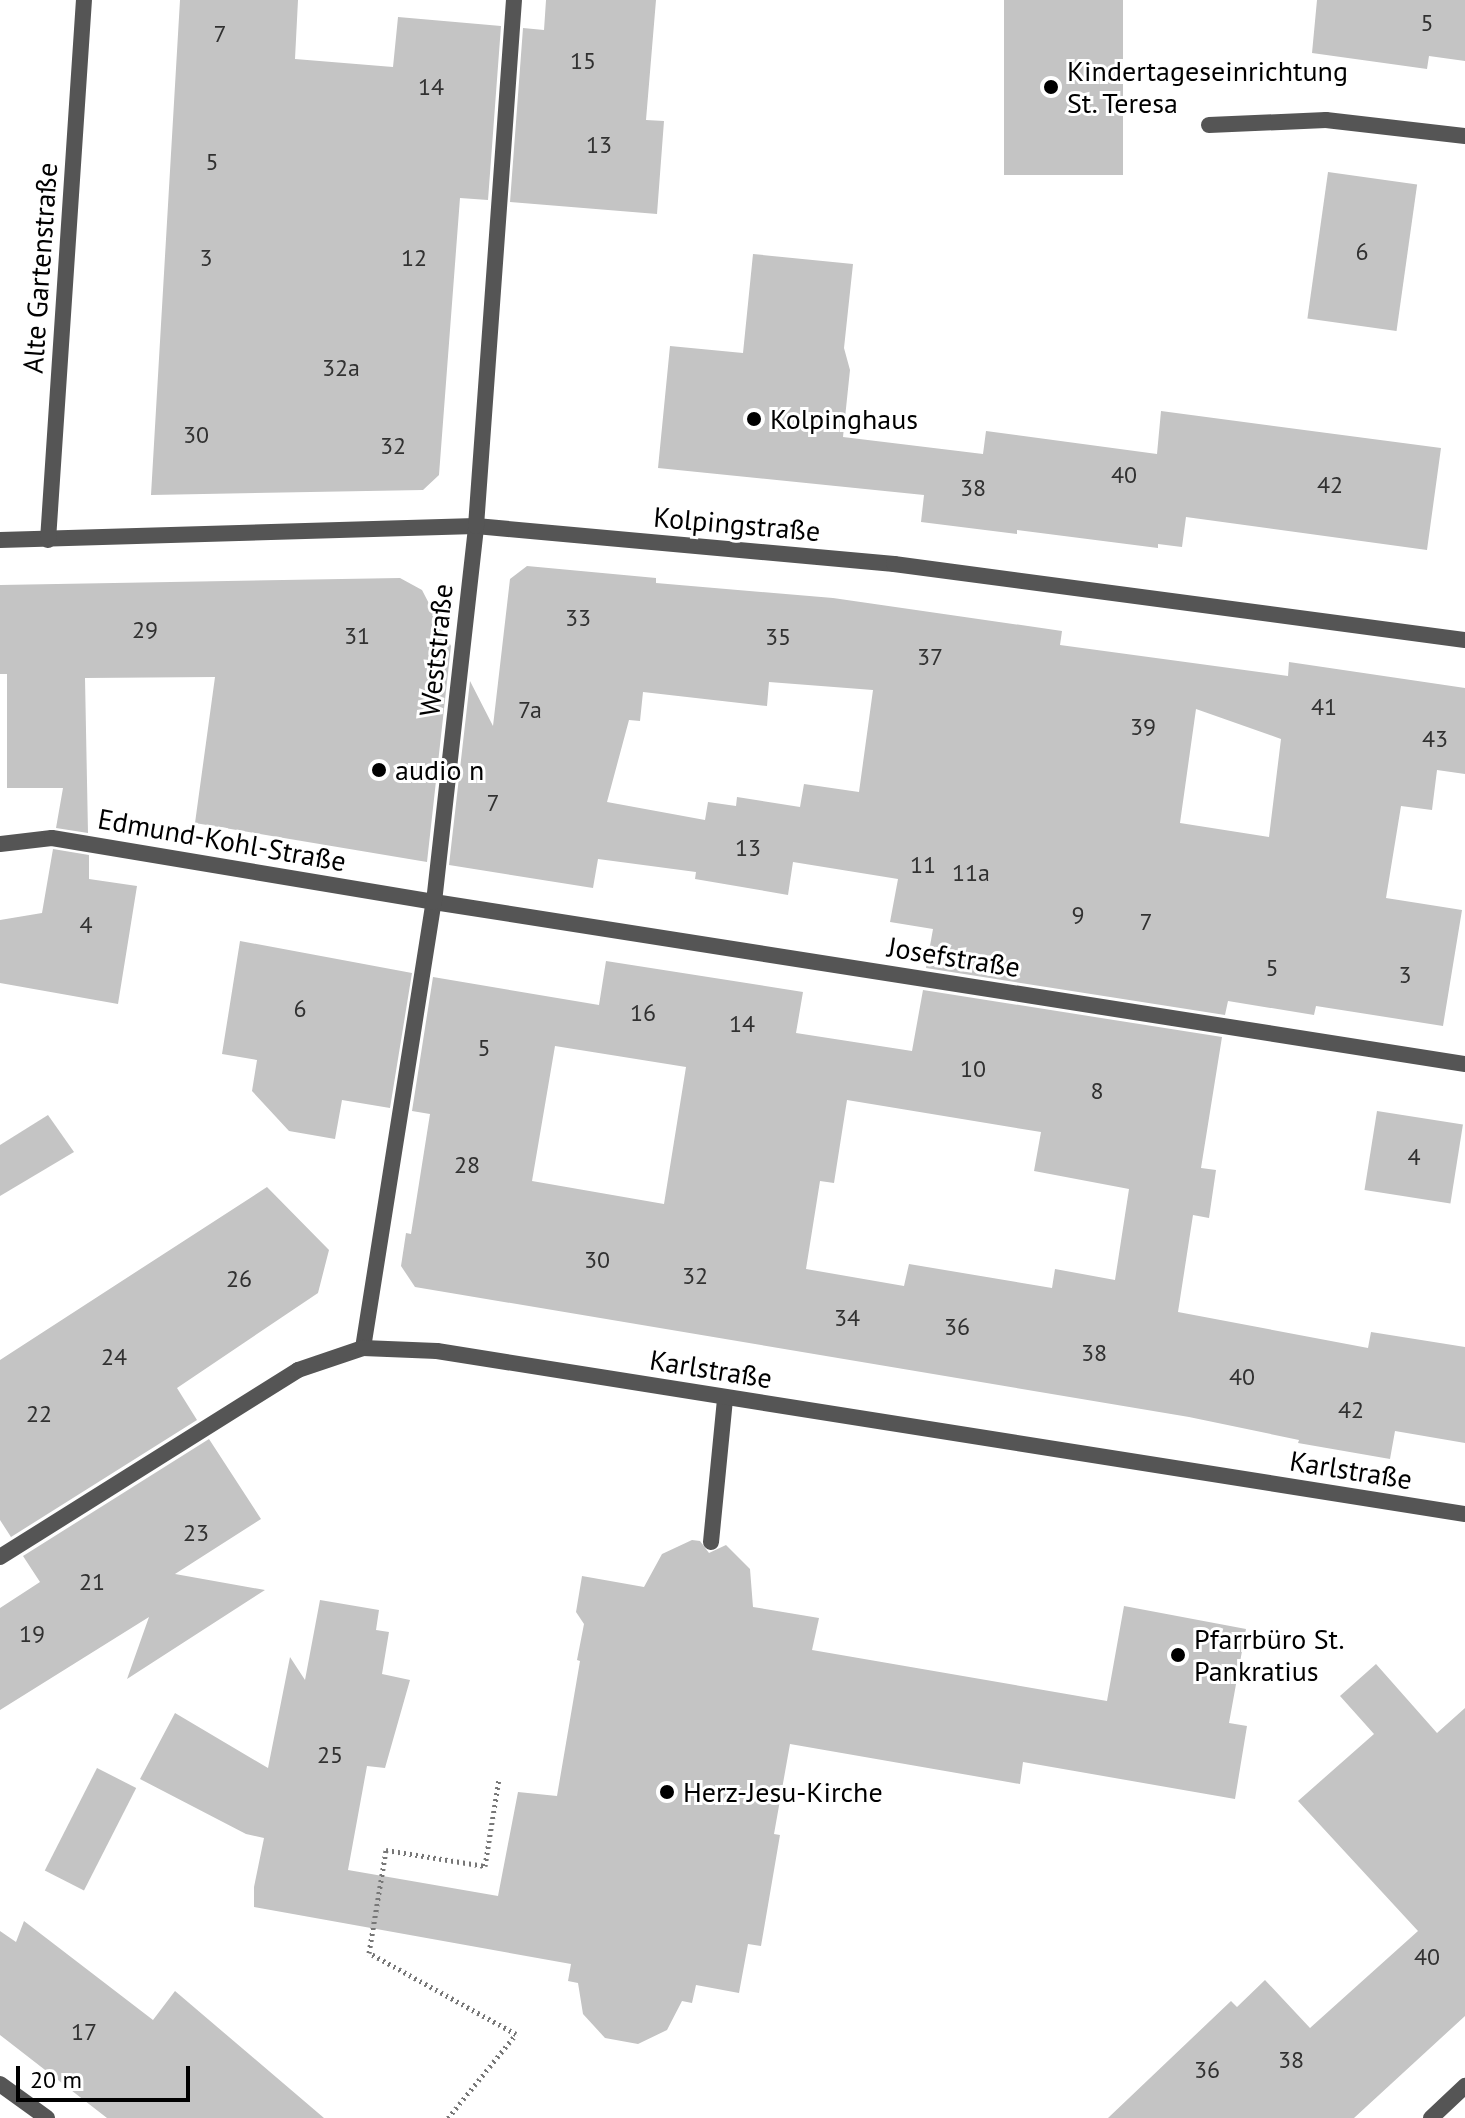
<!DOCTYPE html>
<html>
<head>
<meta charset="utf-8">
<style>
  body { margin:0 }
  #map { position:relative; width:1465px; height:2118px; overflow:hidden; background:#fff; font-family:"PT Sans",sans-serif }
  div>[style] { position:absolute }
  .building>* { inset:0; background:#c4c4c4; transform-origin:0 0 }
  .path>* { height:5px; margin-top:-2.5px; transform-origin:0; background:repeating-linear-gradient(90deg,#777 0 2px,transparent 0 6px) }
  .street>* { height:16px; margin:-8px; padding:0 8px; transform-origin:8px; border-radius:8px; background:#555 }
  .dots>* { width:22px; height:22px; translate:-50% -50%; box-sizing:border-box; border:4px solid #fff; border-radius:50% }
  span { translate:-50% -50%; white-space:nowrap; text-align:center; line-height:1.15; -webkit-text-stroke:6px #fff; paint-order:stroke }
  .number-label { font-size:24px; color:#313131 }
  .number-label span { -webkit-text-stroke-width:0 }
  .poi-label { font-size:28px; color:#000 }
  .left { translate:0 -50%; text-align:left }
  .street-label { font-size:28px; color:#000 }
  .scale { position:absolute; left:16px; top:2066px; width:174px; height:36px; box-sizing:border-box; border:4px solid #000; border-top:0; padding-left:10px; font-size:24px; line-height:28px; white-space:nowrap; color:#000; -webkit-text-stroke:6px #fff; paint-order:stroke }
</style>
</head>
<body>
<div id="map">
  <div class="building">
    <div style="clip-path:polygon(180px 0,298px 0,295px 59px,393px 67px,398px 17px,501px 26px,488px 200px,460px 198px,439px 475px,423px 490px,151px 495px)"></div>
    <div style="clip-path:polygon(546px 0,656px 0,646px 120px,664px 121px,657px 214px,510px 202px,523px 28px,544px 30px)"></div>
    <div style="left:1004px;top:0;width:119px;height:175px"></div>
    <div style="clip-path:polygon(1317px 0,1465px 0,1465px 61px,1429px 56px,1427px 69px,1312px 53px)"></div>
    <div style="left:1328px;top:172px;width:90px;height:148px;rotate:8deg"></div>
    <div style="clip-path:polygon(753px 254px,853px 264px,844px 348px,850px 370px,843px 437px,983px 454px,986px 431px,1157px 454px,1161px 411px,1441px 448px,1427px 550px,1186px 517px,1182px 547px,1158px 544px,1158px 548px,1017px 530px,1017px 534px,921px 522px,924px 495px,658px 468px,670px 346px,743px 353px)"></div>
    <div style="clip-path:polygon(evenodd,527px 566px,656px 578px,656px 583px,833px 598px,1062px 631px,1060px 645px,1288px 676px,1289px 662px,1465px 688px,1465px 774px,1437px 770px,1432px 810px,1401px 806px,1386px 898px,1462px 910px,1443px 1026px,1316px 1006px,1314px 1015px,1228px 1001px,1225px 1015px,926px 968px,933px 929px,890px 922px,898px 879px,793px 862px,788px 895px,695px 879px,696px 872px,598px 859px,593px 888px,449px 865px,470px 681px,493px 726px,510px 579px,527px 566px,769px 682px,873px 690px,859px 792px,804px 784px,800px 807px,737px 797px,736px 806px,708px 802px,705px 820px,607px 802px,629px 720px,640px 721px,643px 692px,767px 706px,769px 682px,527px 566px,1196px 709px,1281px 739px,1269px 837px,1180px 823px,1196px 709px)"></div>
    <div style="clip-path:polygon(400px 578px,422px 590px,451px 646px,427px 862px,195px 823px,215px 677px,85px 678px,88px 833px,56px 828px,63px 788px,7px 788px,7px 674px,0 674px,0 585px)"></div>
    <div style="clip-path:polygon(53px 849px,89px 855px,89px 879px,137px 886px,118px 1004px,0 983px,0 920px,42px 913px)"></div>
    <div style="clip-path:polygon(240px 941px,412px 973px,390px 1108px,342px 1100px,335px 1139px,289px 1131px,252px 1091px,257px 1060px,222px 1054px)"></div>
    <div style="clip-path:polygon(evenodd,606px 961px,803px 992px,796px 1033px,912px 1051px,923px 990px,1222px 1037px,1201px 1168px,1216px 1170px,1209px 1218px,1193px 1215px,1178px 1312px,1368px 1348px,1371px 1332px,1465px 1347px,1465px 1443px,1395px 1431px,1390px 1459px,1298px 1443px,1299px 1440px,1189px 1417px,415px 1287px,401px 1266px,406px 1233px,411px 1234px,430px 1114px,412px 1111px,433px 977px,599px 1005px,606px 961px,555px 1046px,686px 1067px,664px 1204px,532px 1181px,555px 1046px,606px 961px,847px 1100px,1041px 1132px,1034px 1171px,1129px 1189px,1115px 1280px,1055px 1269px,1052px 1288px,909px 1264px,904px 1286px,806px 1269px,820px 1181px,834px 1183px,847px 1100px)"></div>
    <div style="left:1377px;top:1111px;width:87px;height:80px;rotate:9deg"></div>
    <div style="clip-path:polygon(48px 1115px,74px 1152px,0 1196px,0 1145px)"></div>
    <div style="clip-path:polygon(267px 1187px,329px 1250px,318px 1293px,177px 1388px,197px 1420px,11px 1537px,0 1520px,0 1360px)"></div>
    <div style="clip-path:polygon(209px 1439px,261px 1519px,175px 1574px,265px 1590px,127px 1679px,149px 1617px,0 1710px,0 1608px,40px 1582px,23px 1556px)"></div>
    <div style="clip-path:polygon(692px 1540px,700px 1541px,709px 1553px,726px 1545px,750px 1569px,753px 1607px,819px 1618px,812px 1650px,1107px 1701px,1124px 1606px,1246px 1629px,1229px 1723px,1247px 1726px,1235px 1799px,1023px 1762px,1020px 1784px,790px 1744px,774px 1834px,780px 1835px,761px 1946px,748px 1944px,739px 1993px,696px 1985px,692px 2003px,682px 2001px,667px 2030px,638px 2044px,605px 2038px,583px 2014px,578px 1983px,568px 1981px,571px 1964px,254px 1907px,254px 1887px,264px 1838px,246px 1834px,140px 1779px,175px 1713px,268px 1768px,290px 1657px,305px 1680px,320px 1600px,379px 1610px,376px 1630px,389px 1632px,382px 1674px,410px 1680px,385px 1768px,367px 1766px,348px 1870px,498px 1896px,518px 1792px,557px 1796px,580px 1661px,577px 1660px,584px 1624px,576px 1612px,582px 1576px,644px 1587px,662px 1554px)"></div>
    <div style="clip-path:polygon(1376px 1664px,1437px 1733px,1465px 1708px,1465px 2016px,1354px 2118px,1108px 2118px,1231px 2001px,1237px 2007px,1265px 1980px,1310px 2028px,1418px 1931px,1298px 1801px,1374px 1734px,1340px 1696px)"></div>
    <div style="left:97px;top:1768px;width:44px;height:115px;rotate:27deg"></div>
    <div style="clip-path:polygon(24px 1921px,153px 2020px,175px 1991px,324px 2118px,107px 2118px,0 2035px,0 1931px,16px 1942px)"></div>
  </div>
  <div class="path">
    <div style="left:448px;top:2118px;width:108px;rotate:-51deg"></div>
    <div style="left:516px;top:2034px;width:168px;rotate:-151.1deg"></div>
    <div style="left:369px;top:1953px;width:104px;rotate:-80.6deg"></div>
    <div style="left:386px;top:1850px;width:100px;rotate:9.2deg"></div>
    <div style="left:485px;top:1866px;width:88px;rotate:-80.9deg"></div>
  </div>
  <div class="street">
    <div style="left:1209px;top:125px;width:117px;rotate:-2.4deg"></div>
    <div style="left:1326px;top:120px;width:140px;rotate:6.6deg"></div>
    <div style="left:0;top:540px;width:476px;rotate:-1.7deg"></div>
    <div style="left:476px;top:526px;width:420px;rotate:5.2deg"></div>
    <div style="left:894px;top:564px;width:576px;rotate:7.58deg"></div>
    <div style="left:48px;top:540px;width:541px;rotate:-86.19deg"></div>
    <div style="left:0;top:844px;width:52px;rotate:-6.6deg"></div>
    <div style="left:52px;top:838px;width:387px;rotate:9.5deg"></div>
    <div style="left:434px;top:902px;width:1044px;rotate:8.93deg"></div>
    <div style="left:363px;top:1348px;width:452px;rotate:-81deg"></div>
    <div style="left:434px;top:902px;width:378px;rotate:-83.6deg"></div>
    <div style="left:476px;top:526px;width:527px;rotate:-85.87deg"></div>
    <div style="left:711px;top:1542px;width:145px;rotate:-84.4deg"></div>
    <div style="left:0;top:1557px;width:352px;rotate:-32.1deg"></div>
    <div style="left:298px;top:1370px;width:69px;rotate:-18.7deg"></div>
    <div style="left:363px;top:1348px;width:74px;rotate:2.3deg"></div>
    <div style="left:437px;top:1351px;width:1041px;rotate:9.01deg"></div>
    <div style="left:0;top:2084px;width:58px;rotate:35.9deg"></div>
    <div style="left:1431px;top:2118px;width:47px;rotate:-43.3deg"></div>
  </div>
  <div class="dots">
    <div style="left:1051px;top:87px;background:#000"></div>
    <div style="left:754px;top:419px;background:#000"></div>
    <div style="left:379px;top:770px;background:#000"></div>
    <div style="left:1178px;top:1655px;background:#000"></div>
    <div style="left:667px;top:1792px;background:#000"></div>
  </div>
  <div class="number-label">
    <span style="left:1427px;top:23px">5</span>
    <span style="left:220px;top:34px">7</span>
    <span style="left:583px;top:61px">15</span>
    <span style="left:431px;top:87px">14</span>
    <span style="left:599px;top:145px">13</span>
    <span style="left:212px;top:162px">5</span>
    <span style="left:1362px;top:252px">6</span>
    <span style="left:206px;top:258px">3</span>
    <span style="left:414px;top:258px">12</span>
    <span style="left:341px;top:368px">32a</span>
    <span style="left:196px;top:435px">30</span>
    <span style="left:393px;top:446px">32</span>
    <span style="left:1124px;top:475px">40</span>
    <span style="left:1330px;top:485px">42</span>
    <span style="left:973px;top:488px">38</span>
    <span style="left:578px;top:618px">33</span>
    <span style="left:145px;top:630px">29</span>
    <span style="left:357px;top:636px">31</span>
    <span style="left:778px;top:637px">35</span>
    <span style="left:930px;top:657px">37</span>
    <span style="left:1324px;top:707px">41</span>
    <span style="left:530px;top:710px">7a</span>
    <span style="left:1143px;top:727px">39</span>
    <span style="left:1435px;top:739px">43</span>
    <span style="left:493px;top:803px">7</span>
    <span style="left:748px;top:848px">13</span>
    <span style="left:923px;top:865px">11</span>
    <span style="left:971px;top:873px">11a</span>
    <span style="left:1078px;top:915px">9</span>
    <span style="left:1146px;top:922px">7</span>
    <span style="left:86px;top:925px">4</span>
    <span style="left:1272px;top:968px">5</span>
    <span style="left:1405px;top:975px">3</span>
    <span style="left:300px;top:1009px">6</span>
    <span style="left:643px;top:1013px">16</span>
    <span style="left:742px;top:1024px">14</span>
    <span style="left:484px;top:1048px">5</span>
    <span style="left:973px;top:1069px">10</span>
    <span style="left:1097px;top:1091px">8</span>
    <span style="left:1414px;top:1157px">4</span>
    <span style="left:467px;top:1165px">28</span>
    <span style="left:597px;top:1260px">30</span>
    <span style="left:695px;top:1276px">32</span>
    <span style="left:239px;top:1279px">26</span>
    <span style="left:847px;top:1318px">34</span>
    <span style="left:957px;top:1327px">36</span>
    <span style="left:1094px;top:1353px">38</span>
    <span style="left:114px;top:1357px">24</span>
    <span style="left:1242px;top:1377px">40</span>
    <span style="left:1351px;top:1410px">42</span>
    <span style="left:39px;top:1414px">22</span>
    <span style="left:196px;top:1533px">23</span>
    <span style="left:92px;top:1582px">21</span>
    <span style="left:32px;top:1634px">19</span>
    <span style="left:330px;top:1755px">25</span>
    <span style="left:1427px;top:1957px">40</span>
    <span style="left:84px;top:2032px">17</span>
    <span style="left:1291px;top:2060px">38</span>
    <span style="left:1207px;top:2070px">36</span>
  </div>
  <div class="poi-label">
    <span class="left" style="left:1067px;top:87px">Kindertageseinrichtung<br>St. Teresa</span>
    <span class="left" style="left:770px;top:419px">Kolpinghaus</span>
    <span class="left" style="left:395px;top:770px">audio n</span>
    <span class="left" style="left:1194px;top:1655px">Pfarrbüro St.<br>Pankratius</span>
    <span class="left" style="left:683px;top:1792px">Herz-Jesu-Kirche</span>
  </div>
  <div class="street-label">
    <span style="left:40px;top:268px;rotate:-86deg">Alte Gartenstraße</span>
    <span style="left:737px;top:524px;rotate:5deg">Kolpingstraße</span>
    <span style="left:436px;top:650px;rotate:-84deg">Weststraße</span>
    <span style="left:222px;top:840px;rotate:10deg">Edmund-Kohl-Straße</span>
    <span style="left:954px;top:957px;rotate:9deg">Josefstraße</span>
    <span style="left:711px;top:1369px;rotate:9deg">Karlstraße</span>
    <span style="left:1351px;top:1470px;rotate:9deg">Karlstraße</span>
  </div>
  <div class="scale">20 m</div>
</div>
</body>
</html>
